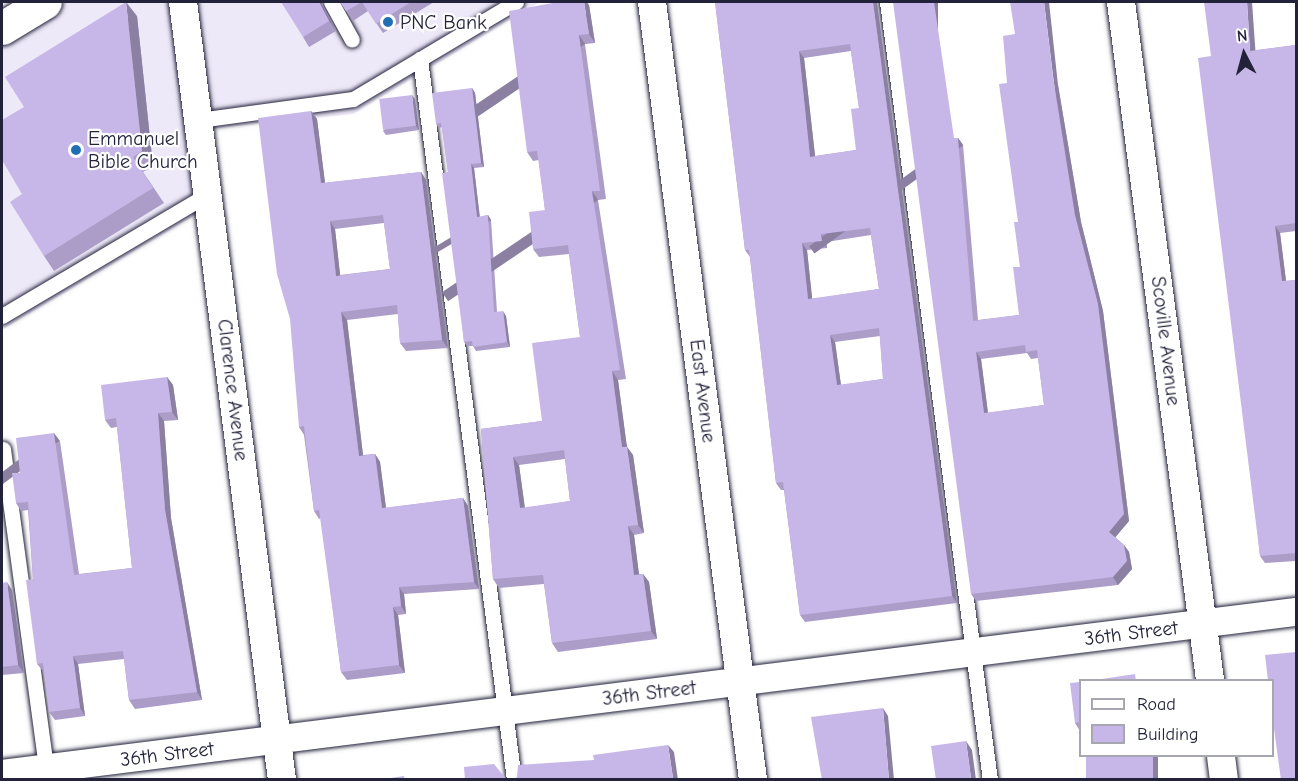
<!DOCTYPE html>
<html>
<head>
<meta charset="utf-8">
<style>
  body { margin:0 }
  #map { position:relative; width:1298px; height:781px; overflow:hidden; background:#fff; font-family:"Comic Neue",sans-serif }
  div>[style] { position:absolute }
  .built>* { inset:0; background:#eee9f8 }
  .roads { filter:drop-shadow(0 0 2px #22223b) drop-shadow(0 0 2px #22223b) }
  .lane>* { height:15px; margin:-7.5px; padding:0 7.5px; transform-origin:7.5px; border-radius:7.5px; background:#fff }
  .street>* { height:28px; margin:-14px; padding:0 14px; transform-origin:14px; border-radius:14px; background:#fff }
  .secondary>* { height:33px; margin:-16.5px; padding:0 16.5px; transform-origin:16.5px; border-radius:16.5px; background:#fff }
  .wall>* { inset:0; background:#ab9dc8 }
  .shaded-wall>* { inset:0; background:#8b80a2; transform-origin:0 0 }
  .building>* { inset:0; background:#c7b7e8; transform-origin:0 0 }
  .dots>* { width:16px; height:16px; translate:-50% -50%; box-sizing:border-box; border:3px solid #fff; border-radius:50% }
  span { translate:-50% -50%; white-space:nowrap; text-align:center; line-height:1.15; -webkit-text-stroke:4.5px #fff; paint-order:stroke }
  .poi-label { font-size:20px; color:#22223b }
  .left { translate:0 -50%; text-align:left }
  .street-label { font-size:20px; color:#22223b }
  .frame { position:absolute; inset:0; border:3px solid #22223b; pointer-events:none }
  .legend { position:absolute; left:1079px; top:679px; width:195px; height:78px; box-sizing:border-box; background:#fff; border:2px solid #a7a7b1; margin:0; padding:8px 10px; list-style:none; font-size:18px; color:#22223b }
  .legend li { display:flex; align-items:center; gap:12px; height:30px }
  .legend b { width:30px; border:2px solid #a7a7b1 }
  .north { position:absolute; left:1214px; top:24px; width:60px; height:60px; -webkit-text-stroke:4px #fff; paint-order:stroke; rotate:354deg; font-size:16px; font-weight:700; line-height:24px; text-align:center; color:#22223b }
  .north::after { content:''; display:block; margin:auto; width:21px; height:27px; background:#22223b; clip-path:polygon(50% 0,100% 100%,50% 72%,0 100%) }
</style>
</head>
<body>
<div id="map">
  <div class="built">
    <div style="clip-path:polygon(66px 2px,540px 2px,353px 114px,209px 129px,219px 201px,2px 330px,2px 41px)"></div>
  </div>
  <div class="roads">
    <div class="lane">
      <div style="left:331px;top:2px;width:43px;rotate:61.1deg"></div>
      <div style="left:887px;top:2px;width:785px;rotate:82.46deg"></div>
      <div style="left:420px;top:59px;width:727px;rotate:82.57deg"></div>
      <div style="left:199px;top:120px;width:155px;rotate:-7.8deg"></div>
      <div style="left:353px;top:99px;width:190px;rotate:-30.8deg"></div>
      <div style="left:2px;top:316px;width:239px;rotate:-30.6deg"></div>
      <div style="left:3px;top:449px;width:327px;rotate:82.3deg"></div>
    </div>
    <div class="street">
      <div style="left:183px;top:2px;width:784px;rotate:82.75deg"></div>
      <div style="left:652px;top:2px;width:785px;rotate:82.6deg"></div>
      <div style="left:1121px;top:2px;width:684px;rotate:82.52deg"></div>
      <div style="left:1221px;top:756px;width:24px;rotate:83deg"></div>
      <div style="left:2px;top:774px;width:1304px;rotate:-7.14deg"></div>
    </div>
    <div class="secondary">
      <div style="left:2px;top:28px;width:50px;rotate:-31.2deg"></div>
    </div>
  </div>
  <div class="wall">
    <div style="clip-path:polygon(321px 2px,336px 31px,309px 47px,303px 37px)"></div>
    <div style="clip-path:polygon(340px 2px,434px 2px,383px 33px,368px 11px,353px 21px)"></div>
    <div style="clip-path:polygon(evenodd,715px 2px,877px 3px,957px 603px,805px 622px,800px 615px,784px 490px,781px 490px,776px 483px,750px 257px,745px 250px,715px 2px,851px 51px,859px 108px,856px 150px,815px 156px,804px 58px,851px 51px,715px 2px,871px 235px,879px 289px,812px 299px,807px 250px,827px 248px,826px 242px,871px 235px,715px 2px,880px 336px,883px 379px,841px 385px,835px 342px,880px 336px)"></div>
    <div style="clip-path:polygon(evenodd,589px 5px,595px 43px,585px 44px,606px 199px,598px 200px,626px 379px,618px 380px,627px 447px,633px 455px,644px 533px,634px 535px,639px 574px,643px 574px,649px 582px,657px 639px,558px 652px,552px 643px,544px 584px,499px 588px,493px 579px,481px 429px,542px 421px,580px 337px,569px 254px,539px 257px,533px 249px,545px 210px,539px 160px,533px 161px,527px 152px,589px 5px,565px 459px,570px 501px,525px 508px,519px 465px,565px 459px)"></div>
    <div style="clip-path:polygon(137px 16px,153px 166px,143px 172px,164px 203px,54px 271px,44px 256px,22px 194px,24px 107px)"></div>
    <div style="clip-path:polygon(1296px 45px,1296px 231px,1280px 233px,1286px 281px,1296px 280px,1296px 561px,1265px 563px,1260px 556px,1211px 56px)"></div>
    <div style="clip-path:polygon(evenodd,1058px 85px,1081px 222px,1103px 311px,1129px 521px,1115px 537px,1124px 545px,1129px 552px,1132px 569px,1118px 585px,976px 601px,971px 594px,958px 138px,963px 145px,978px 320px,1019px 315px,1020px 267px,1018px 222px,1058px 85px,1027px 353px,1031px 359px,1038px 358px,1044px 405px,988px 413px,981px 359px,1027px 353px)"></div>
    <div style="clip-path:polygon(472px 88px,475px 93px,484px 167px,474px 168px,480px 217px,488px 215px,491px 220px,497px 312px,506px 316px,510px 347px,476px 351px,473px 346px,467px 346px,464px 342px,448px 172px,442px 127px,439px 128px,436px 124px)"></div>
    <div style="clip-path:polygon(415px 99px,419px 130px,386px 135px,383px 131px)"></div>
    <div style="clip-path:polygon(evenodd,311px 111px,317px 119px,325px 183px,421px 172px,426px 180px,448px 348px,406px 351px,400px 343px,398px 314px,347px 320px,363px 455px,375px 454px,380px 462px,386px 508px,463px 498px,468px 506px,479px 589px,404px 594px,406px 614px,398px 615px,405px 673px,347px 680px,341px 672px,321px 518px,319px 519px,314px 511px,304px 435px,299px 427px,311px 111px,384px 223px,390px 269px,340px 275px,335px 229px,384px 223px)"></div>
    <div style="clip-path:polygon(167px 377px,173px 385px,178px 420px,164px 421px,171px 518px,202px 700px,135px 709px,129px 700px,124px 659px,78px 664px,85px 716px,55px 720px,49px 712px,44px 672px,37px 664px,33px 579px,28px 510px,21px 511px,16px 503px,20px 473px,60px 441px,79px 574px,132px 568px,117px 427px,111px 428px,105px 420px)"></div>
    <div style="clip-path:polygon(2px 583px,12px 590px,24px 673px,2px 675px)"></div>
    <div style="clip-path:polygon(1080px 682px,1080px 731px,1075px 723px)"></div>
  </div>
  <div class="shaded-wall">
    <div style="clip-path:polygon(126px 2px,137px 16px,153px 166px,142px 151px)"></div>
    <div style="clip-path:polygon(319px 2px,322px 2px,321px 2px,336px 31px,329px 21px)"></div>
    <div style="clip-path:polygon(584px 2px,587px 2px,589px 5px,595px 43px,589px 34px)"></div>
    <div style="clip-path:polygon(873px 2px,879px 2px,877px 3px,957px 603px,952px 596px)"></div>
    <div style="left:934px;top:2px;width:4px;height:137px"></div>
    <div style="clip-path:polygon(1044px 2px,1049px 2px,1058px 85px,1081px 222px,1103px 311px,1129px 521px,1114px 539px,1109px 532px)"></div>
    <div style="clip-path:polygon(1247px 2px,1252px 2px,1256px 59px,1250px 51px)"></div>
    <div style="left:579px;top:35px;width:11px;height:157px;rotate:56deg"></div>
    <div style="clip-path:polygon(799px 51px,804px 58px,816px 164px,810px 157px)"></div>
    <div style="clip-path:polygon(472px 88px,475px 93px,484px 167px,481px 163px)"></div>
    <div style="clip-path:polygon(412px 95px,415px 99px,419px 130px,416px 126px)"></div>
    <div style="clip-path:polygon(311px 111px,317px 119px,326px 191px,321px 183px)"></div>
    <div style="left:958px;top:138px;width:9px;height:184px;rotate:54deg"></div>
    <div style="clip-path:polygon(471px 164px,474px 168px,480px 221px,477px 217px)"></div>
    <div style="clip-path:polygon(421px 172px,426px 180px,448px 348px,442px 340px)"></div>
    <div style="left:592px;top:191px;width:11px;height:181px;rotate:56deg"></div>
    <div style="left:488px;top:215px;width:6px;height:97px;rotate:59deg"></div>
    <div style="clip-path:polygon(330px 221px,335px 229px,341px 283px,336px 276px)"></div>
    <div style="clip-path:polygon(1275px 226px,1280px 233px,1287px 289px,1282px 281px)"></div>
    <div style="clip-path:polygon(821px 234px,826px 242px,827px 248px,822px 241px)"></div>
    <div style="clip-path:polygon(802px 243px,807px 250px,813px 306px,808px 299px)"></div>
    <div style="clip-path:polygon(503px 311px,506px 316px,510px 347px,507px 342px)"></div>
    <div style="clip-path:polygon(341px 312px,347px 320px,364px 464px,359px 456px)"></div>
    <div style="clip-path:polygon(830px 335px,835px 342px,842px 393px,837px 385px)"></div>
    <div style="clip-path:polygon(976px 352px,981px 359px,989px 421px,984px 413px)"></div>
    <div style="clip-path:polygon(612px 371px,618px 380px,628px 456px,622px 447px)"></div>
    <div style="clip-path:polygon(167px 377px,173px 385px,178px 420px,172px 412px)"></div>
    <div style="clip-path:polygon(158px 413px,164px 421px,171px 518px,202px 700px,197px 692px,165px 510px)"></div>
    <div style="left:54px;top:433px;width:10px;height:143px;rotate:53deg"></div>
    <div style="clip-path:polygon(627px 447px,633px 455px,644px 533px,638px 525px)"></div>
    <div style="clip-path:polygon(375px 454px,380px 462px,387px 516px,382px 508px)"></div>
    <div style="clip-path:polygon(513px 457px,519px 465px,526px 517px,520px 508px)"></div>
    <div style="clip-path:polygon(463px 498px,468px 506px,479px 589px,474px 582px)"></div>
    <div style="clip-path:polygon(628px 526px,634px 535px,640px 583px,634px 575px)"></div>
    <div style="clip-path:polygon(1124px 545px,1129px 552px,1132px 569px,1118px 585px,1113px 577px)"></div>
    <div style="clip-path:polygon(643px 574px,649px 582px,657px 639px,651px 631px)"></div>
    <div style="clip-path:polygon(7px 582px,12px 590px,24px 673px,18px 665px)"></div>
    <div style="clip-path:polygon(399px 587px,404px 594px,406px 614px,401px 606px)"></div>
    <div style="clip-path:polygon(393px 607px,398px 615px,405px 673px,399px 665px)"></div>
    <div style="clip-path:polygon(73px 656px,78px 664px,85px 716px,80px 708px)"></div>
    <div style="clip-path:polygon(883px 708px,888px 716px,894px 780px,889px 780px)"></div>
    <div style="clip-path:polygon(966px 741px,972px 750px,976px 780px,972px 780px,971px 778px)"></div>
    <div style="clip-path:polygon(668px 745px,674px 752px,678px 780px,674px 780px,673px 778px)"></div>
    <div style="left:1153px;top:756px;width:5px;height:24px"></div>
  </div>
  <div class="building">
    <div style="clip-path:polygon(126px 2px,142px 151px,133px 157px,153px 188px,44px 256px,10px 202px,22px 194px,2px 160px,2px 120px,24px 107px,5px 77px)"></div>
    <div style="clip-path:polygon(281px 2px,319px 2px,329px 21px,303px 37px)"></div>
    <div style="clip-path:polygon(340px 2px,362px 2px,346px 11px)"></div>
    <div style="clip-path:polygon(362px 2px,411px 2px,376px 24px)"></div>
    <div style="clip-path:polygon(evenodd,558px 2px,584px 2px,589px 34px,579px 35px,600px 191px,592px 191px,620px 370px,612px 371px,622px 447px,627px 447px,638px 525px,628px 526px,634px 575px,643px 574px,651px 631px,552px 643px,543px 575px,493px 579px,481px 429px,542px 421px,532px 343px,580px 337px,568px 245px,533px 249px,529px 212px,545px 210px,537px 151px,527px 152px,509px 11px,558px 2px,564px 450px,570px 501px,520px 508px,513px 457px,564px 450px)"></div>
    <div style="clip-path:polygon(evenodd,715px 2px,873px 2px,952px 596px,800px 615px,783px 482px,776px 483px,749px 250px,745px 250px,715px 2px,850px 44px,859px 108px,851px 109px,856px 150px,810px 157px,799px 51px,850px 44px,715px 2px,870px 228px,879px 289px,808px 299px,802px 243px,822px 241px,821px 234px,870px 228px,715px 2px,879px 328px,883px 379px,837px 385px,830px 335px,879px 328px)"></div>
    <div style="clip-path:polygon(evenodd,893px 2px,934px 2px,954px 138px,958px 138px,973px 321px,1019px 315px,1013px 267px,1020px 267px,1014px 222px,1018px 222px,999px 84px,1007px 83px,1003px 36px,1015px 34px,1010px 2px,1044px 2px,1053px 77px,1075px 215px,1098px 304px,1124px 514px,1109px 532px,1124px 545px,1127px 561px,1113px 577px,971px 594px,893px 2px,1025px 345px,1026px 352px,1037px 350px,1044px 405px,984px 413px,976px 352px,1025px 345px)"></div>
    <div style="clip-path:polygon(1204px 2px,1247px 2px,1250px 51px,1296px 45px,1296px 223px,1275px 226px,1282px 281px,1296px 280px,1296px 553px,1260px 556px,1198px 58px,1211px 56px)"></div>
    <div style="clip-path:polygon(472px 88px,481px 163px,471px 164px,477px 217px,488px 215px,494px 312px,503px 311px,507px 342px,473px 347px,472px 341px,464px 342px,442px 173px,448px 172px,441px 123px,436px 124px,432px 93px)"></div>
    <div style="left:412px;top:95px;width:31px;height:33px;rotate:83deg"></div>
    <div style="clip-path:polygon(evenodd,311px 111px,321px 183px,421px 172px,442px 340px,400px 343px,397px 305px,341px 312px,359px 456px,375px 454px,382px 508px,463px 498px,474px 582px,399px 587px,401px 606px,393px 607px,399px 665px,341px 672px,319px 510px,314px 511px,304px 426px,299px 427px,290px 319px,277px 274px,258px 118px,311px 111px,383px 215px,390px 269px,336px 276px,330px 221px,383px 215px)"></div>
    <div style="clip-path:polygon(167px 377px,172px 412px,158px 413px,165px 510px,197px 692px,129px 700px,123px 651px,73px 656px,80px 708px,49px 712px,43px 663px,37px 664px,26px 580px,33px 579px,28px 502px,16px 503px,12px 473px,20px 473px,16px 438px,54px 433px,74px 575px,132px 568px,116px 418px,105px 420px,101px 385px)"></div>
    <div style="clip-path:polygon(7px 582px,18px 665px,2px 667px,2px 583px)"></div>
    <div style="clip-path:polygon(1296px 652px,1296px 780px,1281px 780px,1272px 714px,1272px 681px,1268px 681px,1265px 655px)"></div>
    <div style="clip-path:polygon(1135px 674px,1136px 681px,1089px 681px)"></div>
    <div style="clip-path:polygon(1080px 682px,1080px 722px,1075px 723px,1070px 683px)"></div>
    <div style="clip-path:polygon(883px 708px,889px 780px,822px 780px,811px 717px)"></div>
    <div style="clip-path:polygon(966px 741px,971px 778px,960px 780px,936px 780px,931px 746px)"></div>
    <div style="clip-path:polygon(668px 745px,673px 778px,661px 780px,513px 780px,517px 777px,518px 765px,594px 760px,593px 755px)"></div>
    <div style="left:1086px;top:756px;width:67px;height:24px"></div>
    <div style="clip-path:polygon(494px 764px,507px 780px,465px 780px,464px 767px)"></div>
    <div style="clip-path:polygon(404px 776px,405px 780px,377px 780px)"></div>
  </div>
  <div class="dots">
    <div style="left:388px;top:22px;background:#1f6fb2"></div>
    <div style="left:76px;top:150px;background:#1f6fb2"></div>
  </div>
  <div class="poi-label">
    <span class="left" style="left:400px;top:22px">PNC Bank</span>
    <span class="left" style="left:88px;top:150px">Emmanuel<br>Bible Church</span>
  </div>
  <div class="street-label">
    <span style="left:1166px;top:341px;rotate:83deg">Scoville Avenue</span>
    <span style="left:233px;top:390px;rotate:83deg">Clarence Avenue</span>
    <span style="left:703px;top:391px;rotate:83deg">East Avenue</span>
    <span style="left:1131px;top:633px;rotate:-7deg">36th Street</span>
    <span style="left:649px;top:693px;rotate:-7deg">36th Street</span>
    <span style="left:167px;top:754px;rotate:-7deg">36th Street</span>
  </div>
  <div class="frame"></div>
  <ul class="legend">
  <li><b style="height:8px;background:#fff"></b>Road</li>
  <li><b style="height:16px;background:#c7b7e8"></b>Building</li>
  </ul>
  <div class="north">N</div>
</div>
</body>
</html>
